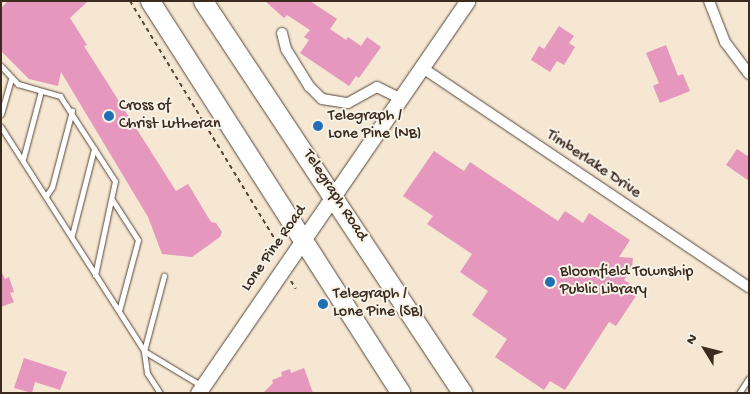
<!DOCTYPE html>
<html>
<head>
<meta charset="utf-8">
<style>
  body { margin:0 }
  #map { position:relative; width:750px; height:394px; overflow:hidden; background:#f5e7d2; font-family:"Gochi Hand",sans-serif }
  div>[style] { position:absolute }
  .building>* { inset:0; background:#e597bd }
  .path>* { height:2px; margin-top:-1px; transform-origin:0; background:repeating-linear-gradient(90deg,#574639 0 4px,transparent 0 8px) }
  .roads { filter:drop-shadow(0 0 1px #574639) drop-shadow(0 0 1px #574639) }
  .lane>* { height:5px; margin:-2.5px; padding:0 2.5px; transform-origin:2.5px; border-radius:2.5px; background:#fff }
  .street>* { height:10px; margin:-5px; padding:0 5px; transform-origin:5px; border-radius:5px; background:#fff }
  .secondary>* { height:15px; margin:-7.5px; padding:0 7.5px; transform-origin:7.5px; border-radius:7.5px; background:#fff }
  .highway>* { height:19px; margin:-9.5px; padding:0 9.5px; transform-origin:9.5px; border-radius:9.5px; background:#fff }
  .dots>* { width:14px; height:14px; translate:-50% -50%; box-sizing:border-box; border:2px solid #f7f3e8; border-radius:50% }
  span { translate:-50% -50%; white-space:nowrap; text-align:center; line-height:1.15; -webkit-text-stroke:4px #f7f3e8; paint-order:stroke }
  .poi-label { font-size:16px; color:#3b2a1e }
  .left { translate:0 -50%; text-align:left }
  .street-label { font-size:16px; color:#3b2a1e }
  .frame { position:absolute; inset:0; border:2px solid #3b2a1e; pointer-events:none }
  .north { position:absolute; left:680px; top:324px; width:50px; height:50px; -webkit-text-stroke:4px #f7f3e8; paint-order:stroke; rotate:306deg; font-size:14px; font-weight:700; line-height:20px; text-align:center; color:#3b2a1e }
  .north::after { content:''; display:block; margin:auto; width:18px; height:22px; background:#3b2a1e; clip-path:polygon(50% 0,100% 100%,50% 72%,0 100%) }
</style>
</head>
<body>
<div id="map">
  <div class="building">
    <div style="clip-path:polygon(8px 1px,88px 1px,70px 18px,87px 45px,84px 46px,176px 191px,188px 184px,211px 222px,216px 223px,222px 232px,220px 237px,192px 257px,162px 254px,148px 217px,61px 72px,58px 86px,29px 79px,1px 51px,1px 8px)"></div>
    <div style="clip-path:polygon(265px 1px,310px 1px,337px 19px,330px 29px,346px 40px,348px 37px,361px 46px,367px 37px,381px 47px,359px 78px,356px 76px,349px 86px,300px 53px,309px 40px,304px 37px,310px 30px,287px 15px,284px 18px)"></div>
    <div style="clip-path:polygon(559px 26px,574px 36px,569px 43px,575px 47px,564px 65px,557px 61px,550px 72px,531px 60px,539px 46px,544px 49px)"></div>
    <div style="clip-path:polygon(666px 45px,678px 76px,683px 74px,690px 91px,660px 103px,653px 86px,659px 83px,646px 53px)"></div>
    <div style="clip-path:polygon(737px 149px,749px 157px,749px 181px,726px 165px)"></div>
    <div style="clip-path:polygon(434px 151px,464px 171px,470px 162px,558px 221px,565px 211px,583px 223px,589px 213px,630px 240px,619px 257px,633px 258px,632px 267px,624px 280px,640px 290px,616px 326px,609px 322px,565px 390px,550px 381px,544px 390px,495px 357px,507px 339px,472px 315px,488px 291px,460px 272px,472px 254px,427px 224px,433px 216px,403px 196px)"></div>
    <div style="clip-path:polygon(1px 271px,5px 279px,9px 277px,14px 292px,10px 293px,14px 302px,1px 307px)"></div>
    <div style="clip-path:polygon(24px 358px,67px 372px,60px 390px,35px 382px,32px 393px,14px 388px)"></div>
    <div style="clip-path:polygon(304px 368px,313px 393px,263px 393px,273px 383px,272px 380px,282px 376px,281px 372px,290px 369px,291px 373px)"></div>
  </div>
  <div class="path">
    <div style="left:130px;top:1px;width:283px;rotate:58.7deg"></div>
    <div style="left:277px;top:243px;width:11px;rotate:117deg"></div>
    <div style="left:272px;top:253px;width:6px;rotate:51deg"></div>
    <div style="left:291px;top:281px;width:9px;rotate:58deg"></div>
  </div>
  <div class="roads">
    <div class="lane">
      <div style="left:1px;top:66px;width:25px;rotate:47deg"></div>
      <div style="left:18px;top:84px;width:44px;rotate:15.9deg"></div>
      <div style="left:60px;top:96px;width:101px;rotate:57.1deg"></div>
      <div style="left:115px;top:181px;width:96px;rotate:102deg"></div>
      <div style="left:1px;top:114px;width:36px;rotate:-74deg"></div>
      <div style="left:1px;top:127px;width:266px;rotate:57.4deg"></div>
      <div style="left:144px;top:351px;width:68px;rotate:31.1deg"></div>
      <div style="left:23px;top:159px;width:70px;rotate:-75.2deg"></div>
      <div style="left:46px;top:196px;width:11px;rotate:-56deg"></div>
      <div style="left:52px;top:187px;width:79px;rotate:-75.3deg"></div>
      <div style="left:113px;top:201px;width:46px;rotate:57.3deg"></div>
      <div style="left:138px;top:240px;width:73px;rotate:105deg"></div>
      <div style="left:72px;top:235px;width:89px;rotate:-75.7deg"></div>
      <div style="left:160px;top:393px;width:24px;rotate:-123deg"></div>
      <div style="left:147px;top:373px;width:22px;rotate:-98deg"></div>
      <div style="left:144px;top:351px;width:78px;rotate:-75.1deg"></div>
      <div style="left:739px;top:393px;width:18px;rotate:-56deg"></div>
    </div>
    <div class="street">
      <div style="left:709px;top:1px;width:44px;rotate:68.7deg"></div>
      <div style="left:725px;top:42px;width:40px;rotate:53deg"></div>
      <div style="left:282px;top:33px;width:16px;rotate:76deg"></div>
      <div style="left:286px;top:49px;width:44px;rotate:58.1deg"></div>
      <div style="left:309px;top:86px;width:18px;rotate:45deg"></div>
      <div style="left:322px;top:99px;width:26px;rotate:9deg"></div>
      <div style="left:348px;top:103px;width:33px;rotate:-29deg"></div>
      <div style="left:377px;top:87px;width:25px;rotate:26deg"></div>
      <div style="left:421px;top:67px;width:395px;rotate:33.9deg"></div>
    </div>
    <div class="secondary">
      <div style="left:198px;top:393px;width:475px;rotate:-55.5deg"></div>
    </div>
    <div class="highway">
      <div style="left:150px;top:1px;width:465px;rotate:57.4deg"></div>
      <div style="left:203px;top:1px;width:470px;rotate:56.5deg"></div>
    </div>
  </div>
  <div class="dots">
    <div style="left:109px;top:116px;background:#1f6fb2"></div>
    <div style="left:318px;top:126px;background:#1f6fb2"></div>
    <div style="left:550px;top:282px;background:#1f6fb2"></div>
    <div style="left:323px;top:304px;background:#1f6fb2"></div>
  </div>
  <div class="poi-label">
    <span class="left" style="left:119px;top:116px">Cross of<br>Christ Lutheran</span>
    <span class="left" style="left:328px;top:126px">Telegraph /<br>Lone Pine (NB)</span>
    <span class="left" style="left:560px;top:282px">Bloomfield Township<br>Public Library</span>
    <span class="left" style="left:333px;top:304px">Telegraph /<br>Lone Pine (SB)</span>
  </div>
  <div class="street-label">
    <span style="left:593px;top:165px;rotate:34deg">Timberlake Drive</span>
    <span style="left:334px;top:196px;rotate:57deg">Telegraph Road</span>
    <span style="left:275px;top:249px;rotate:-55deg">Lone Pine Road</span>
  </div>
  <div class="frame"></div>
  <div class="north">N</div>
</div>
</body>
</html>
